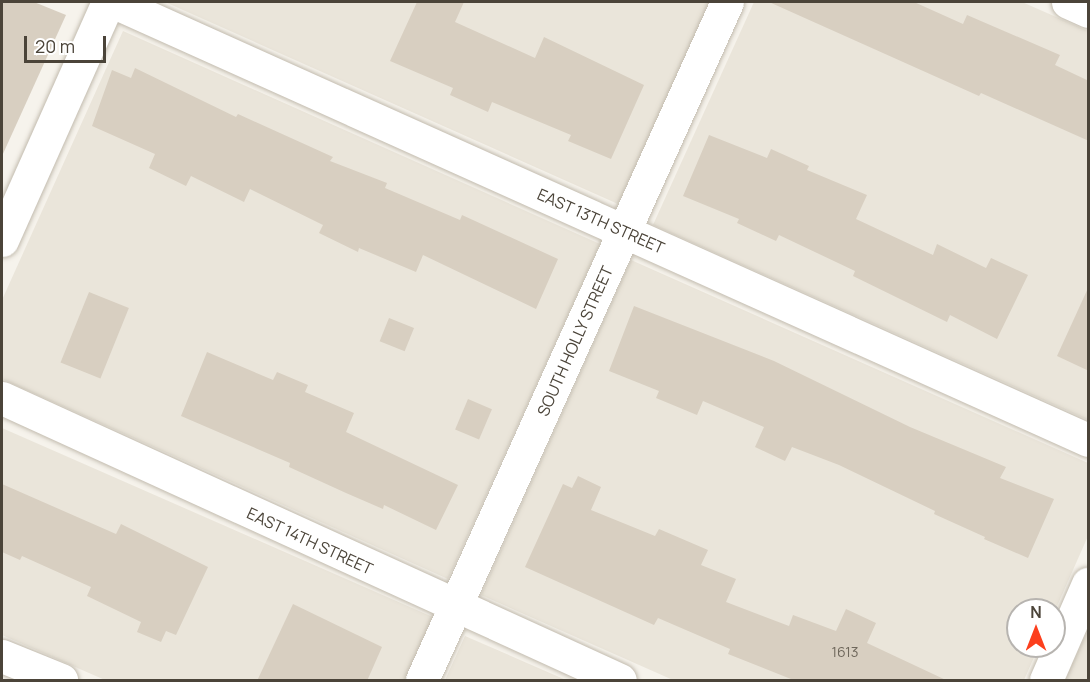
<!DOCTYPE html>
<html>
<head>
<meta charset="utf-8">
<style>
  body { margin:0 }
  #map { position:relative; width:1090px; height:682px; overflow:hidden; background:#f6f3ec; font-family:Manrope,sans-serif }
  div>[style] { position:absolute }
  .residential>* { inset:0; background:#eae5da }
  .building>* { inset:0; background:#d8cfc1; transform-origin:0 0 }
  .roads { filter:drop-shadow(0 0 2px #c2bbae) drop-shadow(0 0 2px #c2bbae) }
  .minor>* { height:33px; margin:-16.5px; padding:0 16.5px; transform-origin:16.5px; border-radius:16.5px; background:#fff }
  span { translate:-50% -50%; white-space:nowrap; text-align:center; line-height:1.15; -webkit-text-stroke:5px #fff; paint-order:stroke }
  .number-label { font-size:14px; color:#6e675b }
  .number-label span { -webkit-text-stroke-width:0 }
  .street-label { font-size:16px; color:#4b4439 }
  .frame { position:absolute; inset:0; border:3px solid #4b4439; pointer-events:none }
  .north { position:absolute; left:1006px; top:598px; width:60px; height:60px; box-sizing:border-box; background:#fff; border:2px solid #b7b4b0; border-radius:50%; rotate:0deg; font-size:16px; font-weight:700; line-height:24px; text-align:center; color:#4b4439 }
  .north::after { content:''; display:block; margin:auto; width:21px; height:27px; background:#fc3f1d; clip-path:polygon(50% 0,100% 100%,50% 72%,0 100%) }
  .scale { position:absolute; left:24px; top:36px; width:82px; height:27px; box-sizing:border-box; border:3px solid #4b4439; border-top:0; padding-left:8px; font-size:18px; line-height:21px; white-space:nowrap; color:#4b4439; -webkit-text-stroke:4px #fff; paint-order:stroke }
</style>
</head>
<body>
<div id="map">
  <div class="residential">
    <div style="clip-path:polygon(165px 2px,710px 2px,618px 204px)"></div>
    <div style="clip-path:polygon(754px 2px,1022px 2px,1088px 31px,1088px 420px,653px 225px)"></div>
    <div style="clip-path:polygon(123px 31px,600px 244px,448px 579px,2px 379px,2px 300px)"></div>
    <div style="clip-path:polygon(631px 260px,1088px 463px,1088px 536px,1054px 613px,1054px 610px,1018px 610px,1018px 646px,1039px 646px,1024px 680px,673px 680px,481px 595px)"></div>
    <div style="clip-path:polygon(2px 428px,435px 618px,407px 680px,105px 680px,2px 635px)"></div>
    <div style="clip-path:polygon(1088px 630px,1088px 680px,1065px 680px)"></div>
    <div style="clip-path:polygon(465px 636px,566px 680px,445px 680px)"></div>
  </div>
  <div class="building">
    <div style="clip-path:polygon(2px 2px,34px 2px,66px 15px,2px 156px)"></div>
    <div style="clip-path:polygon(417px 2px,464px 2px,455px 22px,535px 58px,544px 37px,644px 85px,611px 159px,568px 141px,571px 135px,492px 102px,488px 112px,450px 95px,453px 88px,390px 61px)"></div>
    <div style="clip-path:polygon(769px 2px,914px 2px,963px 24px,967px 15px,1060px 55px,1055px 65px,1089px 81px,1089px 141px,981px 93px,979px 96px)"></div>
    <div style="clip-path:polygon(135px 68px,236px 117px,238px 114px,333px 157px,330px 161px,387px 183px,385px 188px,460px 220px,462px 215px,558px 259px,536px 309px,423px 255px,416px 272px,359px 248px,358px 252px,319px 233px,323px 225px,250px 189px,244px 202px,191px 176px,186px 186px,149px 168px,155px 154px,92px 126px,112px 70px,131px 78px)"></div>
    <div style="clip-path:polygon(709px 135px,767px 158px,771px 149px,809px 166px,807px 170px,867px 195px,856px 219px,933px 255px,937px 244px,986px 268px,991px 258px,1028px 275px,997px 339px,950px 315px,947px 322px,853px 276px,855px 271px,779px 235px,776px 241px,737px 223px,739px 219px,683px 196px)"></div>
    <div style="clip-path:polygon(1089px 286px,1089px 371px,1057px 356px)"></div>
    <div style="left:89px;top:292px;width:43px;height:76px;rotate:22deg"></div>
    <div style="clip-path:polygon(634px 306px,774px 361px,910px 427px,1006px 467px,1000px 478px,1054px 499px,1028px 558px,984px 539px,985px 537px,934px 514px,935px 511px,839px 465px,792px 447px,785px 461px,755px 447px,764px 427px,703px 401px,697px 415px,656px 398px,659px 391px,609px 371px)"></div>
    <div style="left:389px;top:318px;width:27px;height:25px;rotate:22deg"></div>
    <div style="clip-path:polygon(207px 352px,273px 380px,277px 372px,308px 385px,305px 392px,354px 413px,346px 432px,458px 485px,436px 530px,384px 505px,383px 509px,346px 493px,289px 467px,290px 463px,181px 416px)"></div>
    <div style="left:468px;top:399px;width:26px;height:33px;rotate:23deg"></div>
    <div style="clip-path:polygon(578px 476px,601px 487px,591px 510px,655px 536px,659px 529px,708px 550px,701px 565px,736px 579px,726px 602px,789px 626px,793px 615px,836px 631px,846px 609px,876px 623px,867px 643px,948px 681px,796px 681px,728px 654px,730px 649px,658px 618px,654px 625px,525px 567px,563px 484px,572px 488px)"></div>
    <div style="clip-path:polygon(2px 484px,116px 534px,121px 524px,208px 567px,176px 635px,166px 631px,161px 642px,137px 632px,141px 622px,87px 596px,91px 587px,22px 556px,20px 560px,2px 552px)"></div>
    <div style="clip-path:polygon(293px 604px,382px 647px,367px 681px,257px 681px)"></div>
  </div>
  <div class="roads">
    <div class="minor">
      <div style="left:114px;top:2px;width:1068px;rotate:24.21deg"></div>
      <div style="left:1068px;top:2px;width:22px;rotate:24deg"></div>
      <div style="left:2px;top:240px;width:261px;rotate:-66deg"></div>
      <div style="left:2px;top:398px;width:679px;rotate:24.53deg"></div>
      <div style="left:2px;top:656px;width:64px;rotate:22.1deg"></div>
      <div style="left:422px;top:680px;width:743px;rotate:-65.78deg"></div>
      <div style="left:1046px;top:680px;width:105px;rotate:-66.4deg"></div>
    </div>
  </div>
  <div class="number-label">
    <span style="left:845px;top:652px">1613</span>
  </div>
  <div class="street-label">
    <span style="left:601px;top:221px;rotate:24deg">EAST 13TH STREET</span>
    <span style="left:575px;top:341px;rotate:-66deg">SOUTH HOLLY STREET</span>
    <span style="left:310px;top:541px;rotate:25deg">EAST 14TH STREET</span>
  </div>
  <div class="frame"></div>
  <div class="north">N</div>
  <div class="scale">20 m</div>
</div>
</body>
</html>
